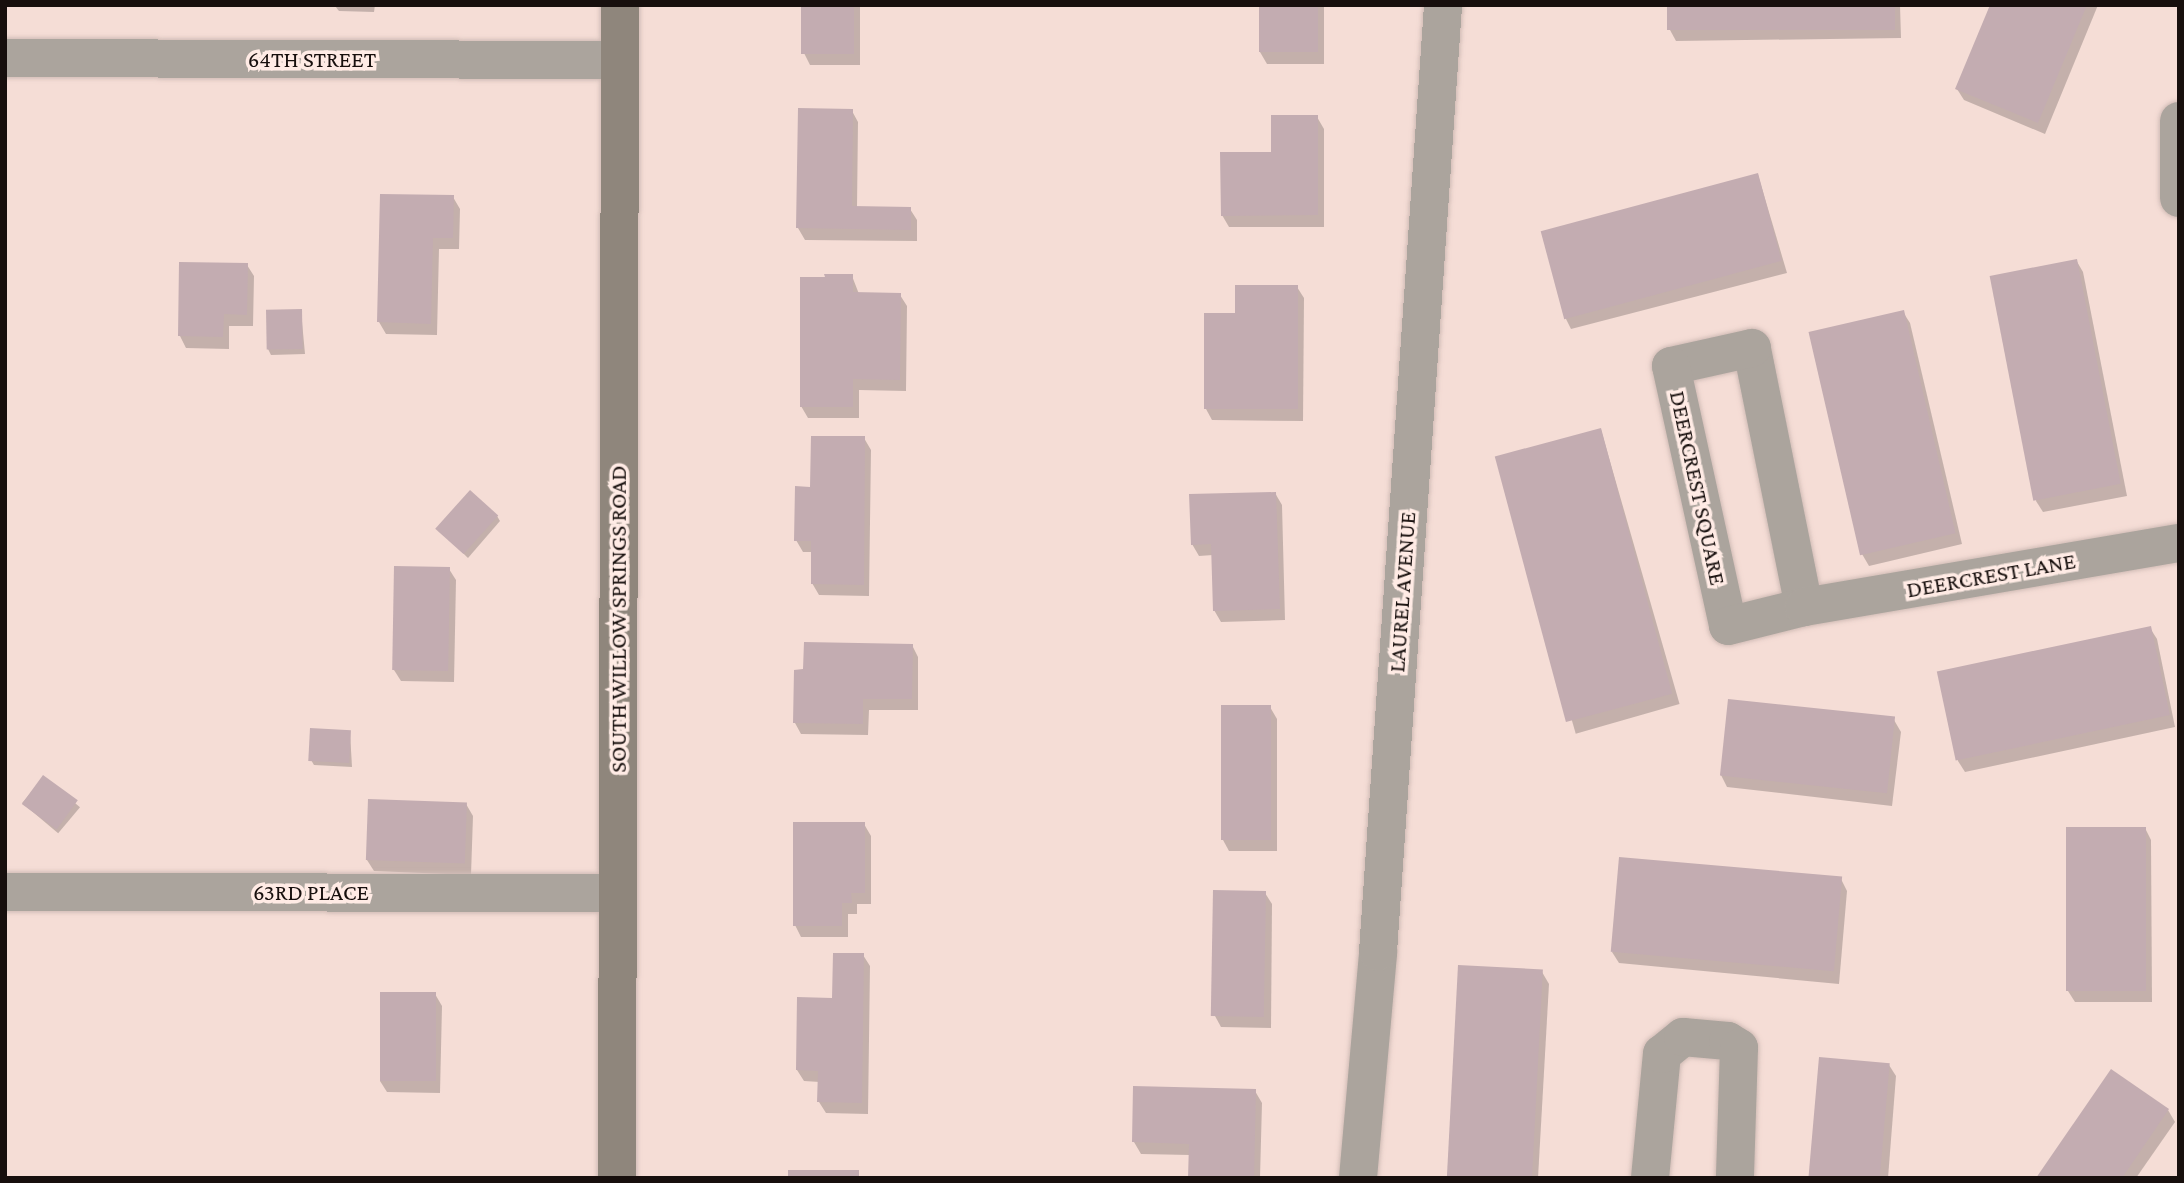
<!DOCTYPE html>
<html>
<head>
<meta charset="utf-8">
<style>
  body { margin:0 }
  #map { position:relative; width:2184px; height:1183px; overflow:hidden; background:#f5ddd6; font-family:"Crimson Pro",serif }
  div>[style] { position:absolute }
  .shadow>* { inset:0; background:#0003; transform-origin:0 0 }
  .building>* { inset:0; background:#c3acb1; transform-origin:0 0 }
  .roads { filter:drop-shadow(0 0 2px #d1bcb6) drop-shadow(0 0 2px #d1bcb6) }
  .street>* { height:38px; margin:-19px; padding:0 19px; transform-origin:19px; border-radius:19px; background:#aba49d }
  .secondary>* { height:38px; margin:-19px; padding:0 19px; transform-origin:19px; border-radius:19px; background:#8f867c }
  span { translate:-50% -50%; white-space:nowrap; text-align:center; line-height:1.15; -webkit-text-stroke:7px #ffebe5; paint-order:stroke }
  .street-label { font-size:23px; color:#170f0d }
  .frame { position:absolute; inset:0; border:7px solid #170f0d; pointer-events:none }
</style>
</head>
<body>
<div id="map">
  <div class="shadow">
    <div style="clip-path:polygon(375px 5px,374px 12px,339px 11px,335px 6px)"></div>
    <div style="clip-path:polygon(803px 5px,860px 5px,860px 65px,810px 65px,804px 53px)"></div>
    <div style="clip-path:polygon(1260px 5px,1324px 5px,1324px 64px,1267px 64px,1260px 52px)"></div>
    <div style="clip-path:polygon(1669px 5px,1900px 5px,1901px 38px,1676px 41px,1670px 30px)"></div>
    <div style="clip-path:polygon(1992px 5px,2098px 5px,2045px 134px,1964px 100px,1957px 89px)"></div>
    <div style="clip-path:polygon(852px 111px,858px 122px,857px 208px,910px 209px,917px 220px,917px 241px,805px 240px,798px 228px)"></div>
    <div style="clip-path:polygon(1317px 117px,1324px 129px,1324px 227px,1229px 227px,1222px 215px,1272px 154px)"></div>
    <div style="clip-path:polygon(1758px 175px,1787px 273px,1571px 329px,1565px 317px)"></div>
    <div style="clip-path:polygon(453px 197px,460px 209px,459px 249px,439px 249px,437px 335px,386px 334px,379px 322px)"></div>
    <div style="clip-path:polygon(2076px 260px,2083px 272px,2127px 496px,2043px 512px,2036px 501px)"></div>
    <div style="clip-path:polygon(247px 265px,254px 276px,253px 326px,229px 326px,229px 349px,186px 348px,180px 336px)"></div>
    <div style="clip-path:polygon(852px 276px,859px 294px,900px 295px,907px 306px,906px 391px,859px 390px,859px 418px,808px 418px,801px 406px)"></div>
    <div style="clip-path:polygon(1297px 287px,1304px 298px,1303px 421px,1212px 420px,1206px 409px,1237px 314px)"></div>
    <div style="clip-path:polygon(301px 311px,305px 354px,271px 355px,268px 349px)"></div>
    <div style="clip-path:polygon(1903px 312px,1910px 323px,1962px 544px,1869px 566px,1862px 554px)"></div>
    <div style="left:1601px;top:430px;width:285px;height:108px;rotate:74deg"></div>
    <div style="clip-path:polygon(864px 438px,871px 450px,869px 596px,819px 595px,812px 583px,812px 552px,803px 552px,796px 540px,812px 489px)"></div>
    <div style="clip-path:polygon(1275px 493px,1282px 505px,1285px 620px,1221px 622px,1214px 610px,1213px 555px,1199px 556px,1192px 544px)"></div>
    <div style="clip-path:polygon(497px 516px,500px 521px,468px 558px,438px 529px)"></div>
    <div style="clip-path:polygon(449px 569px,456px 580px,454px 682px,401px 681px,394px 670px)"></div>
    <div style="clip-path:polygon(2150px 628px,2157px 639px,2175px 727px,1965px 772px,1958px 761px,1939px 674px)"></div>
    <div style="clip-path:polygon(912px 645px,918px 657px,918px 710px,869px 710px,868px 735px,801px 734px,795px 723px)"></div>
    <div style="clip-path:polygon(1270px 707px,1277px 719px,1277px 851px,1229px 851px,1223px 840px)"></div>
    <div style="clip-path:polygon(1894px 720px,1901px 732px,1892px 806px,1727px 787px,1721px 775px)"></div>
    <div style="clip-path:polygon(350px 732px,352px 767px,314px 765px,311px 760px)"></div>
    <div style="left:44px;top:777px;width:47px;height:34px;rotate:40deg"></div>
    <div style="clip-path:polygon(466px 804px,473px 816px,471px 875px,374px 871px,367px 860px)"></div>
    <div style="clip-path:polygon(864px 824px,871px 836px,871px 904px,857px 904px,857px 914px,848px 914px,848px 937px,801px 937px,795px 925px)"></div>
    <div style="clip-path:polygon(2145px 828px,2151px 840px,2152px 1002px,2075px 1002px,2068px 991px)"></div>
    <div style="clip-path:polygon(1841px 879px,1847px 891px,1839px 984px,1619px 963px,1612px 952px)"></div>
    <div style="clip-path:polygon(1265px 893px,1272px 904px,1271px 1028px,1221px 1027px,1215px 1016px)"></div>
    <div style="clip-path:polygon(863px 955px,870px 966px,868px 1114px,826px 1113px,819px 1102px,820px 1082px,804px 1081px,797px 1070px)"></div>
    <div style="clip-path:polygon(1542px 972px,1549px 984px,1538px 1178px,1448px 1178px)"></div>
    <div style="clip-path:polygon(435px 994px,442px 1006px,440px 1093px,387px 1092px,380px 1081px)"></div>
    <div style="clip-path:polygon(1889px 1065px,1896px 1076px,1888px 1178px,1812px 1178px)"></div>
    <div style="clip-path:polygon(1255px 1091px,1262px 1103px,1260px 1178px,1190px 1178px,1190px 1155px,1141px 1154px,1134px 1142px)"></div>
    <div style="clip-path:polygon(2168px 1110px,2175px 1122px,2136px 1178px,2038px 1178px)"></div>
  </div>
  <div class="building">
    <div style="left:801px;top:5px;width:53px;height:49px"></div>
    <div style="left:1259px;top:5px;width:59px;height:47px"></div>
    <div style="left:1667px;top:5px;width:228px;height:25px"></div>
    <div style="clip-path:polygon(1990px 5px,2087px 5px,2038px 123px,1955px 89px)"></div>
    <div style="clip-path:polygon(798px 108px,853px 109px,852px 206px,911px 207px,911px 230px,796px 228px)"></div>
    <div style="clip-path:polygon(1271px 115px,1318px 115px,1318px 215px,1221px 216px,1220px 152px,1271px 152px)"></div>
    <div style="left:1758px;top:173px;width:91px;height:225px;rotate:75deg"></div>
    <div style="clip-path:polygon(380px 194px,454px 195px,453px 238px,433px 238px,431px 324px,377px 322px)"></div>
    <div style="left:2077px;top:259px;width:229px;height:89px;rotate:79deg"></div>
    <div style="clip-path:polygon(179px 262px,248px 263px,247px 315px,224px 314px,223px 337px,178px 336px)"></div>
    <div style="clip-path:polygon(824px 274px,853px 274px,853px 292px,901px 293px,900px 380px,853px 379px,853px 407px,800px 407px,800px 277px,825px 277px)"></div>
    <div style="clip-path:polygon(1235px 285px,1298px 285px,1298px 409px,1204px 409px,1204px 313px,1235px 313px)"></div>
    <div style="left:302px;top:309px;width:40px;height:36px;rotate:89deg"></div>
    <div style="left:1904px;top:310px;width:229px;height:98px;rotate:77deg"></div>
    <div style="left:1601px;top:428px;width:275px;height:110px;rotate:75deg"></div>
    <div style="clip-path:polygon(811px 436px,865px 436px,864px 585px,811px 584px,811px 541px,794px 541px,795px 486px,810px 487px)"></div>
    <div style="left:470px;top:490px;width:38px;height:52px;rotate:42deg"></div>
    <div style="clip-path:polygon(1276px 492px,1280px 609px,1213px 611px,1211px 544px,1191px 545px,1189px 494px)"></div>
    <div style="left:394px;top:566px;width:56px;height:104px;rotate:1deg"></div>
    <div style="left:2151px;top:626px;width:91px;height:219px;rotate:78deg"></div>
    <div style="clip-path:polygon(804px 642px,913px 644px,912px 699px,863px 699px,863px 724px,793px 723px,794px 670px,803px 669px)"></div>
    <div style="left:1728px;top:699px;width:168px;height:77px;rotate:6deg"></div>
    <div style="left:1271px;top:705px;width:135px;height:50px;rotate:90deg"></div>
    <div style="left:310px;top:728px;width:41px;height:33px;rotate:3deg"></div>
    <div style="left:43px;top:775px;width:43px;height:36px;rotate:36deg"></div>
    <div style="left:368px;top:799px;width:99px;height:61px;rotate:2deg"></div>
    <div style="clip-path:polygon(793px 822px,865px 822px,865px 893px,851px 893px,852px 903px,842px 903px,842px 926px,793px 926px)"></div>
    <div style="left:2066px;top:827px;width:80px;height:164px"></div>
    <div style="left:1619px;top:857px;width:224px;height:95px;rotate:5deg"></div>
    <div style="left:1213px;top:890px;width:53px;height:126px;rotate:1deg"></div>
    <div style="clip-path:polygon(833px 953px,864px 953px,862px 1103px,817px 1102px,818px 1071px,796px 1070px,797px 997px,832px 998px)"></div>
    <div style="left:1458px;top:965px;width:85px;height:213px;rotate:3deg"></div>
    <div style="left:380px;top:992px;width:56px;height:89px"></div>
    <div style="left:1819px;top:1057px;width:71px;height:121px;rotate:5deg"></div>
    <div style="clip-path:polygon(2111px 1069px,2169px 1109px,2122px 1178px,2036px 1178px)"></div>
    <div style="clip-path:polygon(1133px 1086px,1256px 1089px,1254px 1178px,1188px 1178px,1189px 1144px,1132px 1142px)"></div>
    <div style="left:788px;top:1170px;width:71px;height:8px"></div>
  </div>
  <div class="roads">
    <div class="street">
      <div style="left:5px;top:58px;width:615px;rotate:0.19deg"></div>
      <div style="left:2179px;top:121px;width:77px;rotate:90deg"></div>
      <div style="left:1804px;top:607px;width:264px;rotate:-101.4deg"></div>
      <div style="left:1752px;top:348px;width:83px;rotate:167.5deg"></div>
      <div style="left:1671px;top:366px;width:266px;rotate:77.6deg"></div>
      <div style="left:1728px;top:626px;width:78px;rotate:-14deg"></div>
      <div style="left:1804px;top:607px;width:380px;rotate:-9.7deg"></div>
      <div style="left:5px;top:892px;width:612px;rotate:0.09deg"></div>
      <div style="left:1358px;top:1178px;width:227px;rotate:-84.9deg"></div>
      <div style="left:1378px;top:952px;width:949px;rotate:-86.07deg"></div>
      <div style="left:1650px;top:1178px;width:125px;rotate:-84.5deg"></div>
      <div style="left:1662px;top:1054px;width:27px;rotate:-39deg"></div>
      <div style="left:1683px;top:1037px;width:45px;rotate:5.1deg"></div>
      <div style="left:1728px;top:1041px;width:13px;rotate:32deg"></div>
      <div style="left:1739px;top:1048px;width:130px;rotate:91.8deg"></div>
    </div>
    <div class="secondary">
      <div style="left:617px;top:1178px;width:1173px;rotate:-89.85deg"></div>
    </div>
  </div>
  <div class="street-label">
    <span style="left:312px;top:59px">64TH STREET</span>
    <span style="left:1698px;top:488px;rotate:78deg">DEERCREST SQUARE</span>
    <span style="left:1991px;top:575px;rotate:-10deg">DEERCREST LANE</span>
    <span style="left:1402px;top:592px;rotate:-86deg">LAUREL AVENUE</span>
    <span style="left:618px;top:619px;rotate:-90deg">SOUTH WILLOW SPRINGS ROAD</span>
    <span style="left:311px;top:892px">63RD PLACE</span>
  </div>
  <div class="frame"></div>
</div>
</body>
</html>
